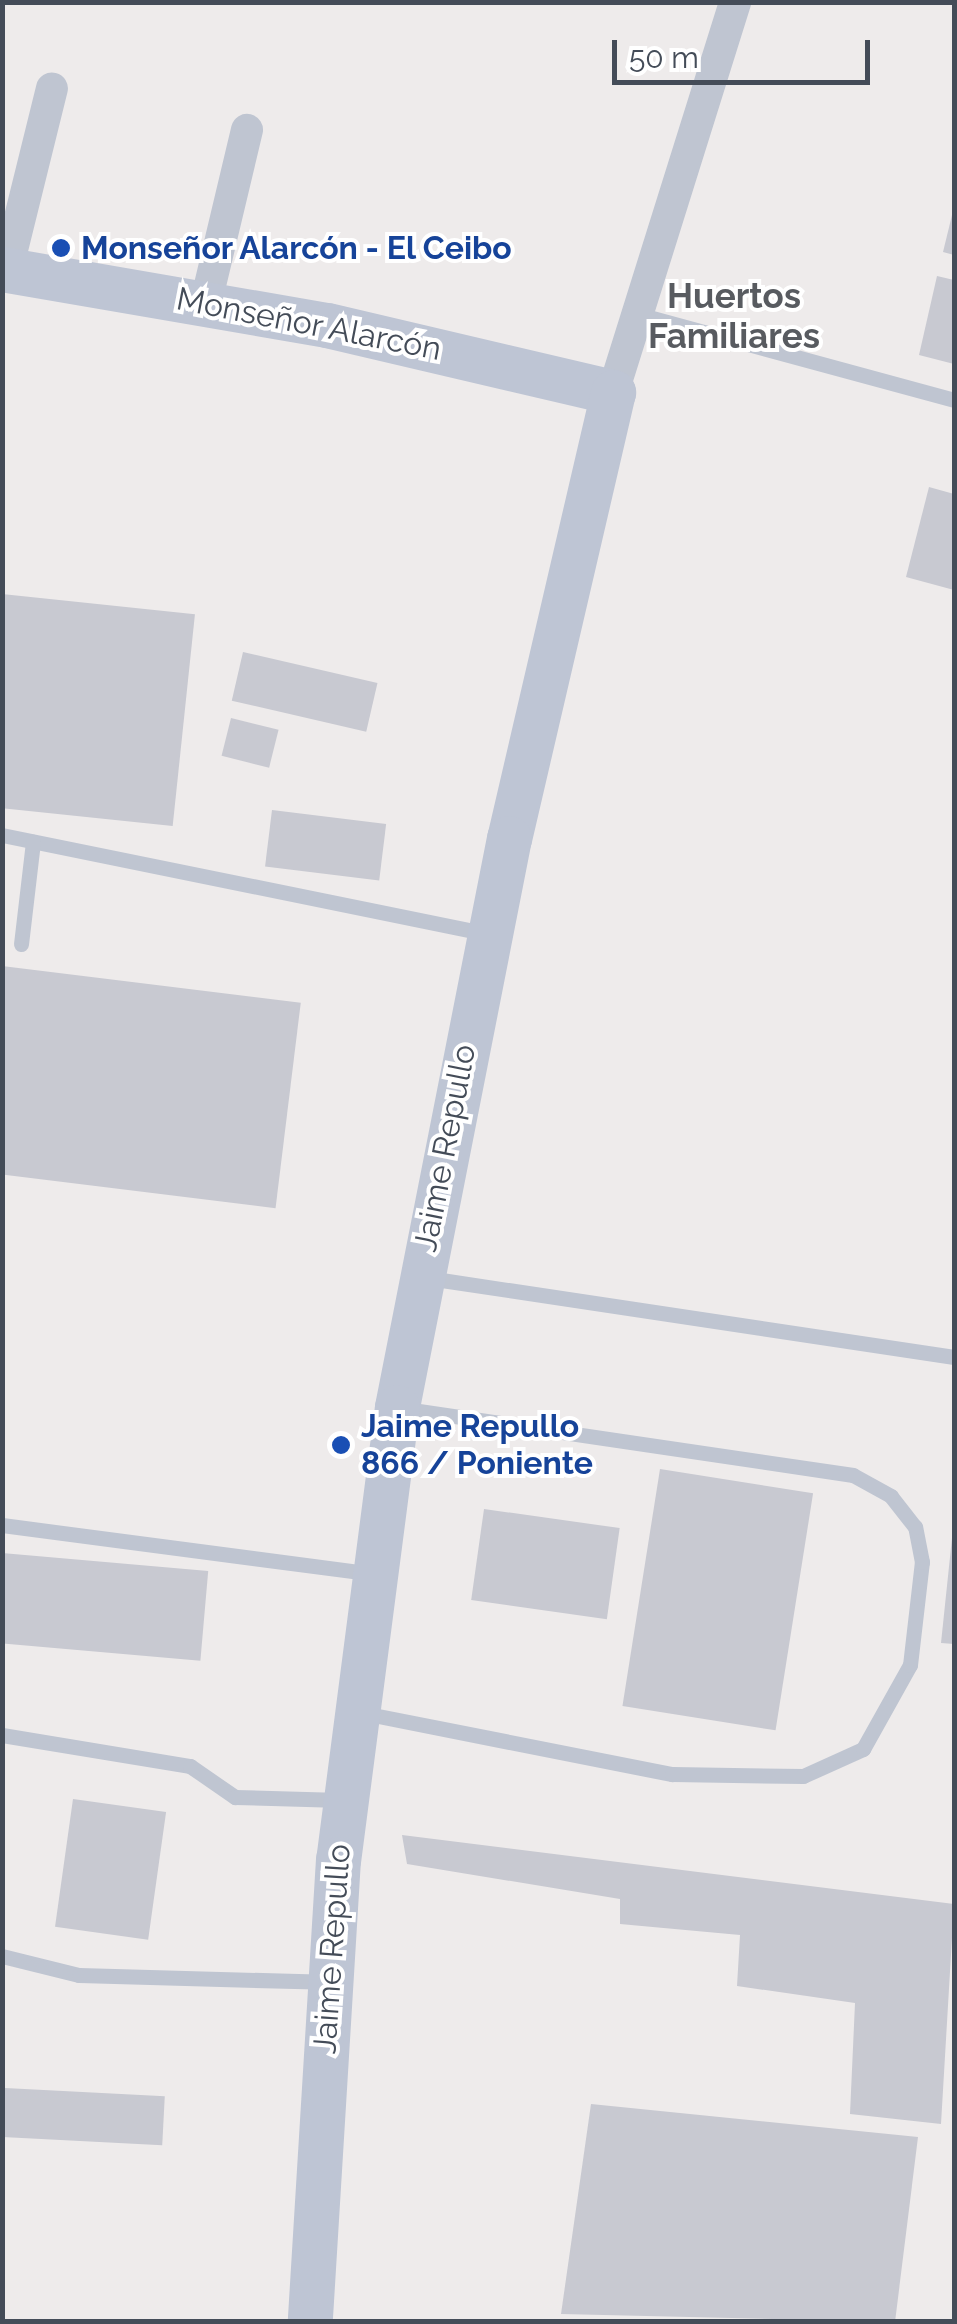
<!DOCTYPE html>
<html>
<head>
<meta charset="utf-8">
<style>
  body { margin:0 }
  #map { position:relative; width:957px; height:2324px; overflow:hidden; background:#eeebeb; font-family:Raleway,sans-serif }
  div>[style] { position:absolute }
  .building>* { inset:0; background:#c8c9d1; transform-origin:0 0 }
  .lane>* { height:15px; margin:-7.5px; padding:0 7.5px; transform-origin:7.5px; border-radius:7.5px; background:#bfc5d1 }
  .street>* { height:32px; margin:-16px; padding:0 16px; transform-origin:16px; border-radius:16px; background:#bfc5d1 }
  .secondary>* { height:45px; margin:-22.5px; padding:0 22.5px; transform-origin:22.5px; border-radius:22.5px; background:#bec5d4 }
  .dots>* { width:28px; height:28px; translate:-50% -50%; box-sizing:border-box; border:5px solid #fff; border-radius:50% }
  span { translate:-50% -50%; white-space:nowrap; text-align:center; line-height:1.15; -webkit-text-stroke:8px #fff; paint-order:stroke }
  .transit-label { font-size:32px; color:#164399; font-weight:700 }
  .left { translate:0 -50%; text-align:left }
  .street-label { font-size:32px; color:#444c58 }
  .neighbourhood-label { font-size:35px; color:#585b60; font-weight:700 }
  .frame { position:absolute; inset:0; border:5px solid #444c58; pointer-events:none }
  .scale { position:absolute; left:612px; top:40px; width:258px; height:45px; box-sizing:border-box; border:5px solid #444c58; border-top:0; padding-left:12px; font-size:30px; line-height:35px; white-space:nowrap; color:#444c58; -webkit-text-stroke:8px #fff; paint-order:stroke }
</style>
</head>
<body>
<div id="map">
  <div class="building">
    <div style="clip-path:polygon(953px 211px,954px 211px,954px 255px,943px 252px)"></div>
    <div style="clip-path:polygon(937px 276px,954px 280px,954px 364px,919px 355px)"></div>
    <div style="clip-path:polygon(929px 487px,954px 494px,954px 590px,906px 577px)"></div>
    <div style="left:2px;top:594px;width:194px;height:213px;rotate:6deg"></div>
    <div style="left:243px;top:652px;width:138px;height:50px;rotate:13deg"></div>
    <div style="left:231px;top:718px;width:49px;height:39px;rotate:14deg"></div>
    <div style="left:272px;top:810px;width:115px;height:57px;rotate:7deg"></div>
    <div style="left:2px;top:966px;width:301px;height:207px;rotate:7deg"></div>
    <div style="left:660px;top:1469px;width:155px;height:240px;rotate:9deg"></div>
    <div style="left:484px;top:1509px;width:137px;height:92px;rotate:8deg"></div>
    <div style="clip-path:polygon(952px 1538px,954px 1538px,954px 1644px,941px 1643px)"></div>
    <div style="left:2px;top:1553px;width:207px;height:90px;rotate:5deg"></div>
    <div style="left:73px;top:1799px;width:94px;height:129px;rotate:8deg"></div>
    <div style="clip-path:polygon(402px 1835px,954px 1904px,941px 2124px,850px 2114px,855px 2003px,737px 1986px,740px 1935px,620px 1924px,620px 1899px,407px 1864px)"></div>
    <div style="left:5px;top:2088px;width:160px;height:49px;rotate:3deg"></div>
    <div style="clip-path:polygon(591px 2104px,918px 2137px,895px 2322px,561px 2314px)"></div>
  </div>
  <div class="lane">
    <div style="left:634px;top:313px;width:332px;rotate:15.2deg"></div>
    <div style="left:2px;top:835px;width:493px;rotate:11.5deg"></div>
    <div style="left:21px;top:944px;width:103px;rotate:-83.3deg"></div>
    <div style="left:428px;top:1278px;width:532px;rotate:8.54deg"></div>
    <div style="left:2px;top:1525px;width:373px;rotate:7.5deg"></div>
    <div style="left:363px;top:1713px;width:315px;rotate:11.2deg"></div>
    <div style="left:672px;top:1774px;width:131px;rotate:0.9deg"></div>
    <div style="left:803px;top:1776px;width:66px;rotate:-24.2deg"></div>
    <div style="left:863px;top:1749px;width:96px;rotate:-60.8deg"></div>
    <div style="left:910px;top:1665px;width:104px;rotate:-83.4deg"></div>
    <div style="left:922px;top:1562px;width:36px;rotate:-101deg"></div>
    <div style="left:915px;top:1527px;width:39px;rotate:-128deg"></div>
    <div style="left:891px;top:1496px;width:43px;rotate:-151.1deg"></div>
    <div style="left:853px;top:1475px;width:456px;rotate:-171.6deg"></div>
    <div style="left:2px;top:1735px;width:191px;rotate:9.4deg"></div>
    <div style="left:190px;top:1766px;width:55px;rotate:34.6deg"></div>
    <div style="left:235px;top:1797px;width:106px;rotate:1.6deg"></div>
    <div style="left:2px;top:1956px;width:79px;rotate:13.9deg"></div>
    <div style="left:79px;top:1975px;width:246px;rotate:1.6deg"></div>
  </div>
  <div class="street">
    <div style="left:7px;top:270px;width:187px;rotate:-76.1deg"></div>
    <div style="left:206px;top:302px;width:177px;rotate:-76.6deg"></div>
    <div style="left:613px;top:392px;width:409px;rotate:-72.6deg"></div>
  </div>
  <div class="secondary">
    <div style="left:2px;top:269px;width:330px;rotate:9.8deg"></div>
    <div style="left:327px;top:325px;width:294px;rotate:13.2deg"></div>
    <div style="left:613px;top:392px;width:458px;rotate:103.1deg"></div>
    <div style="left:509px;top:838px;width:580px;rotate:101.14deg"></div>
    <div style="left:397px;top:1407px;width:456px;rotate:97.4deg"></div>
    <div style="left:338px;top:1859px;width:464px;rotate:93.5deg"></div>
  </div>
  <div class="dots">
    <div style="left:61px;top:248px;background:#1a4fb4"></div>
    <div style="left:341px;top:1445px;background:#1a4fb4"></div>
  </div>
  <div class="transit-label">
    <span class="left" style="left:81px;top:248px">Monseñor Alarcón - El Ceibo</span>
    <span class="left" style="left:361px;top:1445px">Jaime Repullo<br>866 / Poniente</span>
  </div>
  <div class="street-label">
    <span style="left:309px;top:324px;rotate:11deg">Monseñor Alarcón</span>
    <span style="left:445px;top:1148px;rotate:-79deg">Jaime Repullo</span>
    <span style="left:332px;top:1949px;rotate:-86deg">Jaime Repullo</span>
  </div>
  <div class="neighbourhood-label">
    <span style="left:734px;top:316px">Huertos<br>Familiares</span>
  </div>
  <div class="frame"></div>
  <div class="scale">50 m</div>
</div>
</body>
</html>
